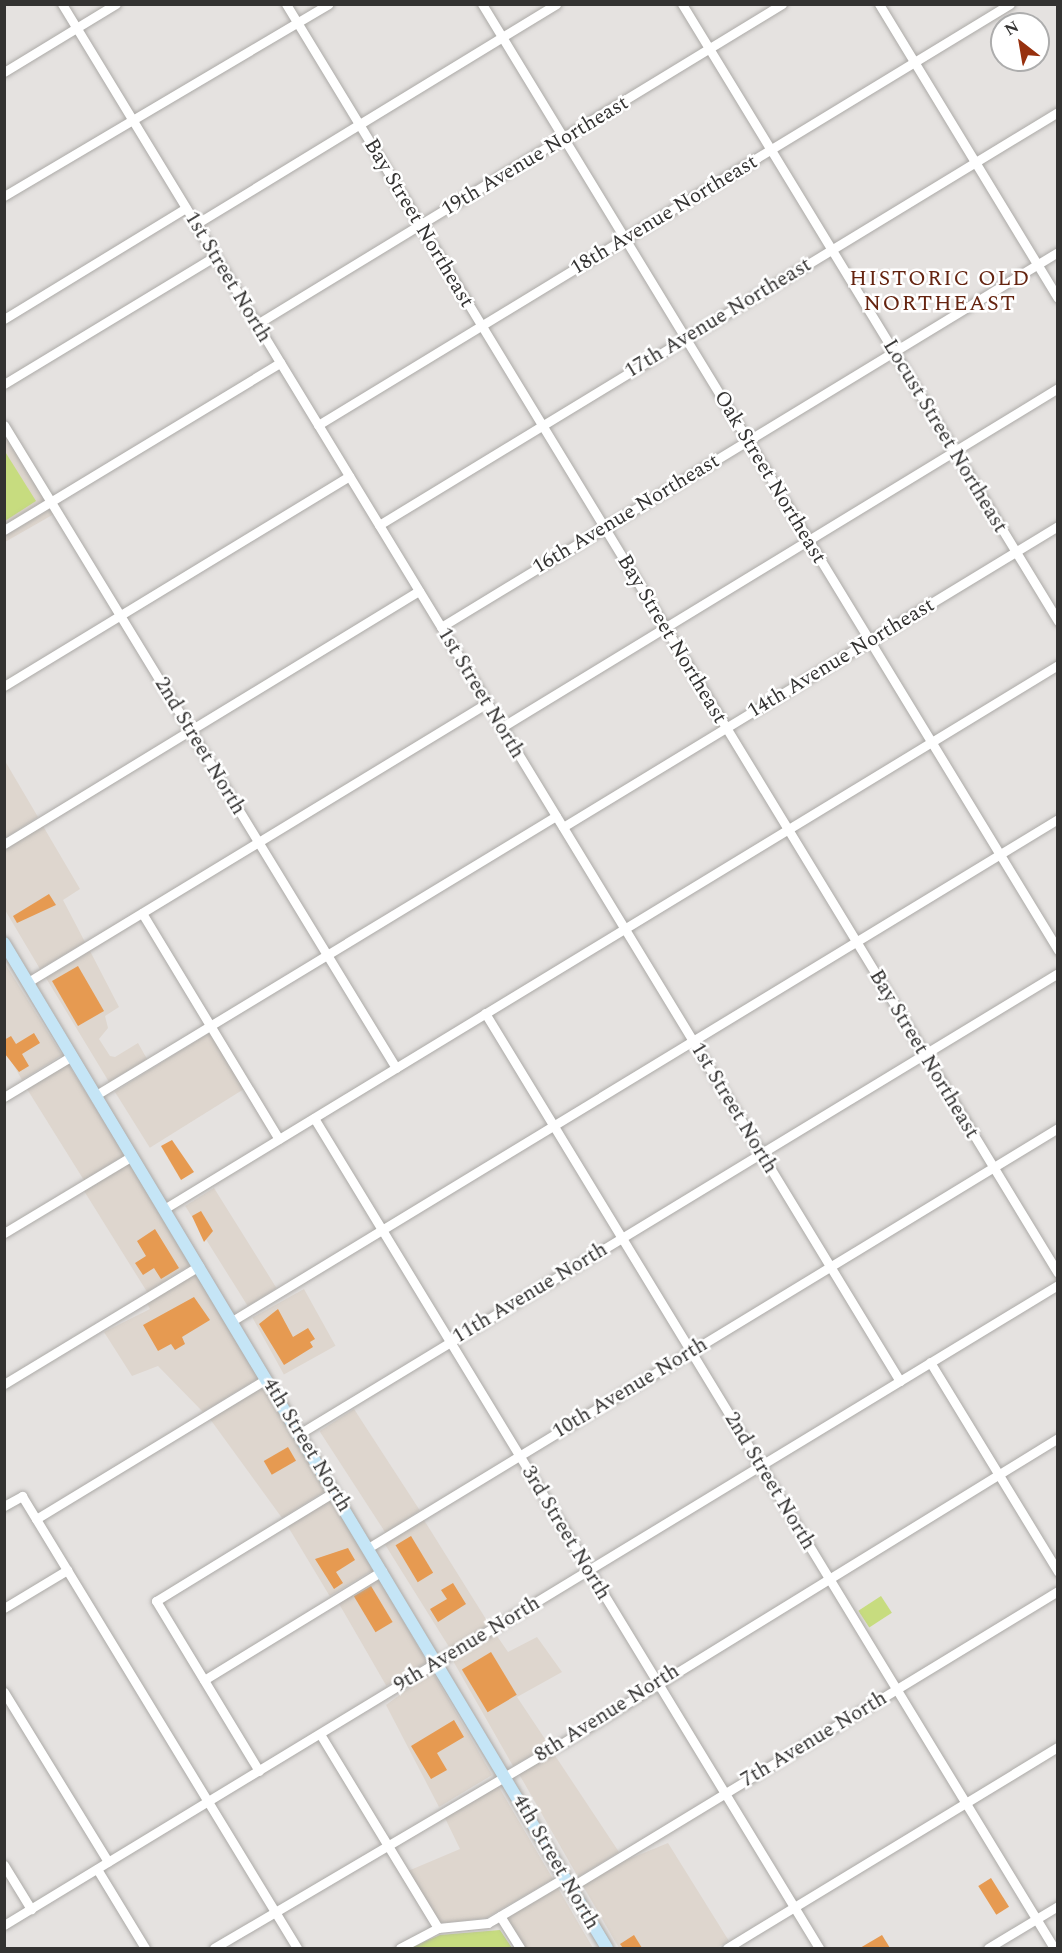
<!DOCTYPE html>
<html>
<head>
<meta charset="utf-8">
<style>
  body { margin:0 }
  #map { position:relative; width:1062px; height:1953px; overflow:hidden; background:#e5e2e0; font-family:Spectral,serif }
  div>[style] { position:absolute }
  .built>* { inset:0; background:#ded6ce; transform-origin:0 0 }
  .green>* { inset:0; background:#c7dc7f; transform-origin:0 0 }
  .building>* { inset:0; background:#e69a51; transform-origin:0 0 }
  .roads { filter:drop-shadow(0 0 2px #acaaa7) drop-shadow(0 0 2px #acaaa7) }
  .minor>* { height:9px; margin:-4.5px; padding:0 4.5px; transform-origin:4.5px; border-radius:4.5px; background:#fff }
  .major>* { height:12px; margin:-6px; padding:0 6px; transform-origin:6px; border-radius:6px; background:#c5e5f6 }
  span { translate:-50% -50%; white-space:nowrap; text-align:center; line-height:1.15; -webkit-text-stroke:5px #fff; paint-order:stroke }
  .street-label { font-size:21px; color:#333231 }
  .neighbourhood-label { font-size:22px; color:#652410; letter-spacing:1.5px }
  .frame { position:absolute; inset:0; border:6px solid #333231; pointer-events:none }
  .north { position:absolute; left:990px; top:12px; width:60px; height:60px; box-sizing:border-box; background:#fff; border:2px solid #adadad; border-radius:50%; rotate:329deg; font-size:16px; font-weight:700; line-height:24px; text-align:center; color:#333231 }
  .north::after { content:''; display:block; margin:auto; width:21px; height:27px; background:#97300e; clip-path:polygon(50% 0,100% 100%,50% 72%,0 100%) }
</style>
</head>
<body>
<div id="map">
  <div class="built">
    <div style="clip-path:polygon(4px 433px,45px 500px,5px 524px,5px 480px)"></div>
    <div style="clip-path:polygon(50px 509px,54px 514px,5px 542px,5px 536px)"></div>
    <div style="clip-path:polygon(5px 761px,38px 817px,5px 838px,4px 838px)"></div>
    <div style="clip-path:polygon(43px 826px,80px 889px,63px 900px,85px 942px,40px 969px,5px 910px,5px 850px)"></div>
    <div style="clip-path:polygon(90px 951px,119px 1007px,105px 1016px,108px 1028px,99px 1039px,110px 1056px,115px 1057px,138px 1043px,147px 1059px,109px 1082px,46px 978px)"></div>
    <div style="clip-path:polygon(4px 962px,62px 1055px,22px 1080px,5px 1050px)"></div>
    <div style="left:209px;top:1033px;width:66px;height:111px;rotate:58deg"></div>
    <div style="left:68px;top:1064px;width:107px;height:48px;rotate:58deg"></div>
    <div style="left:129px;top:1163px;width:119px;height:53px;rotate:58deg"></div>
    <div style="left:214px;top:1188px;width:118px;height:34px;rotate:58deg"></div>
    <div style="clip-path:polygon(197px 1273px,260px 1377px,203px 1412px,158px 1366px,132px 1376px,104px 1332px,150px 1309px,147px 1303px)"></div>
    <div style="left:304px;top:1289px;width:65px;height:59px;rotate:61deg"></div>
    <div style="clip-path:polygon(265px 1386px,327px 1490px,282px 1518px,210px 1419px)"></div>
    <div style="left:354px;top:1409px;width:121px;height:41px;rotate:57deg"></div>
    <div style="left:332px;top:1499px;width:82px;height:52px;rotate:59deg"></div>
    <div style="left:424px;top:1520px;width:123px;height:46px;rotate:58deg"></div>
    <div style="left:379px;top:1579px;width:96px;height:47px;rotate:60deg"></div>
    <div style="clip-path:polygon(495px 1633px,508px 1652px,537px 1637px,562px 1672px,517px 1697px,549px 1745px,513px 1766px,452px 1659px)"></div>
    <div style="clip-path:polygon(432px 1671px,492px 1775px,439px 1807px,386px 1705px)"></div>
    <div style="clip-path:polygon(554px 1754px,619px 1852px,578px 1877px,519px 1774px)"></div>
    <div style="clip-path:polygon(497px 1784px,553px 1879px,486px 1918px,440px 1923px,408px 1871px,460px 1849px,444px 1816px)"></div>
    <div style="clip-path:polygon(668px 1843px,729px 1941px,717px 1948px,619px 1948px,583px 1886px,624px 1861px)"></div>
    <div style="clip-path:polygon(558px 1888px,593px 1948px,526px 1948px,507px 1918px)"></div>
  </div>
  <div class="green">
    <div style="clip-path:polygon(4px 450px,36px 501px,5px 521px,4px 521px)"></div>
    <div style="left:881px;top:1596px;width:20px;height:27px;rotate:57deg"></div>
    <div style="clip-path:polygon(500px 1930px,512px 1948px,410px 1948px,440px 1935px)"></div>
  </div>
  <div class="building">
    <div style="clip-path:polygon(49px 894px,56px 905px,17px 923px,13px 916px)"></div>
    <div style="left:78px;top:966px;width:52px;height:30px;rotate:60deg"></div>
    <div style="clip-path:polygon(34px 1033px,40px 1043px,22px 1054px,29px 1066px,19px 1072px,5px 1054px,4px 1040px,11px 1036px,16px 1044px)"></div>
    <div style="clip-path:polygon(172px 1140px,194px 1172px,181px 1180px,161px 1146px)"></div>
    <div style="clip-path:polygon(201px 1211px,213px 1231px,204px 1242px,192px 1216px)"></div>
    <div style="clip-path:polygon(155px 1229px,179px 1268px,161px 1279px,154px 1268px,143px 1275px,135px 1263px,146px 1256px,137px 1241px)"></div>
    <div style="clip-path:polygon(194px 1297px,210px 1320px,182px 1337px,185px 1344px,175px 1350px,171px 1344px,158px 1351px,143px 1325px)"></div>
    <div style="clip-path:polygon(278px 1309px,293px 1337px,308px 1328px,315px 1339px,310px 1342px,313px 1347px,284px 1365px,259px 1324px)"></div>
    <div style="left:288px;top:1447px;width:16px;height:28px;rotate:60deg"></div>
    <div style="left:411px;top:1536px;width:43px;height:18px;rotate:59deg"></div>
    <div style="clip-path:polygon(348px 1548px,355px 1560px,336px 1572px,343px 1583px,334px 1589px,315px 1559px)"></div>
    <div style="clip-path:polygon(453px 1583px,466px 1604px,438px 1622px,430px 1609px,447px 1599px,441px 1590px)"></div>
    <div style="left:371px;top:1586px;width:42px;height:20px;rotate:59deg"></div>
    <div style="left:491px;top:1652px;width:50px;height:34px;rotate:59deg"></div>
    <div style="clip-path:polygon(454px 1720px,464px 1737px,437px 1753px,447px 1770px,431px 1779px,411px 1746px)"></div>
    <div style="left:991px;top:1878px;width:34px;height:15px;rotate:58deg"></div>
    <div style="clip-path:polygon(634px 1935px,642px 1948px,623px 1948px,620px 1944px)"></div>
    <div style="clip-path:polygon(882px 1935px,890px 1948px,860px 1948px)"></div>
  </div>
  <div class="roads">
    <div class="minor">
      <div style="left:62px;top:4px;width:1612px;rotate:58.68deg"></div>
      <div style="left:286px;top:4px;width:1485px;rotate:58.69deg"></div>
      <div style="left:482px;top:4px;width:1108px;rotate:58.66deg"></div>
      <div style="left:682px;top:4px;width:723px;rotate:58.64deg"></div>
      <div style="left:879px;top:4px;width:344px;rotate:58.7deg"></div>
      <div style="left:4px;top:72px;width:131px;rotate:-31.3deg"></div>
      <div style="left:4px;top:196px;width:377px;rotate:-30.6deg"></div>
      <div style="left:196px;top:224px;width:422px;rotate:-31.4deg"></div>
      <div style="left:4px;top:319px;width:213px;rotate:-31.4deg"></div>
      <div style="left:257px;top:324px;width:615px;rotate:-31.36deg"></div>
      <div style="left:4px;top:384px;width:247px;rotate:-31.2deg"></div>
      <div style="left:4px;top:425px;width:753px;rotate:58.63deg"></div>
      <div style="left:318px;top:425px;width:810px;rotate:-31.32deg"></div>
      <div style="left:379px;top:525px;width:795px;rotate:-31.31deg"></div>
      <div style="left:4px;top:530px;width:323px;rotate:-31.2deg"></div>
      <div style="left:441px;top:627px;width:722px;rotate:-31.29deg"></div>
      <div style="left:4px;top:686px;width:404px;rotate:-31.3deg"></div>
      <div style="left:502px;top:727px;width:651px;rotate:-31.37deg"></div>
      <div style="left:563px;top:827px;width:579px;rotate:-31.3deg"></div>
      <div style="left:4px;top:844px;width:486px;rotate:-31.4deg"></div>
      <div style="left:142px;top:913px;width:264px;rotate:58.8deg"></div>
      <div style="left:28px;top:982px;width:537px;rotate:-31.29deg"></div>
      <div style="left:485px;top:1013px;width:1095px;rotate:58.68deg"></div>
      <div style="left:96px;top:1095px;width:538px;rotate:-31.24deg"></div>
      <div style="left:4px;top:1097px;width:79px;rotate:-31.1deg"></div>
      <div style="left:314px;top:1118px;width:972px;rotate:58.68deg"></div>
      <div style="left:164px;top:1209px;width:1047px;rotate:-31.32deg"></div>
      <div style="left:4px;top:1233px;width:149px;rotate:-31deg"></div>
      <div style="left:232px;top:1321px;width:967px;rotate:-31.29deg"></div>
      <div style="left:930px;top:1362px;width:246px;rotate:58.6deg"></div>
      <div style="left:4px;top:1384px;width:228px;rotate:-31.2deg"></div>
      <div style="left:299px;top:1434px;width:888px;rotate:-31.27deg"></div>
      <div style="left:4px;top:1506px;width:21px;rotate:-29deg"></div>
      <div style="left:22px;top:1496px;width:529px;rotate:58.68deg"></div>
      <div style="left:36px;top:1519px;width:269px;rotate:-31.3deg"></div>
      <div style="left:368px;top:1548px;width:808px;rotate:-31.33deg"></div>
      <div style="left:4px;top:1608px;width:74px;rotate:-31.1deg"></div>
      <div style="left:204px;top:1680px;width:209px;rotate:-31.5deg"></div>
      <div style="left:4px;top:1692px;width:199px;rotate:58.5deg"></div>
      <div style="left:320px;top:1734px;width:227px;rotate:58.7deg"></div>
      <div style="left:259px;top:1771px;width:199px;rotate:-121.2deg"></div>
      <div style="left:156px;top:1601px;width:209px;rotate:-31.5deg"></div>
      <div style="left:4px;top:1865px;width:52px;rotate:58.5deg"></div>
      <div style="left:97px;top:1869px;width:92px;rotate:58.7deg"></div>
      <div style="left:571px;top:1887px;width:570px;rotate:-31.29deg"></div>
      <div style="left:500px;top:1916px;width:38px;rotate:58deg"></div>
      <div style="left:4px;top:1925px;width:1233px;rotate:-31.27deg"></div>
      <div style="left:214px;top:1948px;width:403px;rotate:-30.5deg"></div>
      <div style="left:561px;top:1744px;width:584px;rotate:-31.62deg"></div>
      <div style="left:400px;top:1948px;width:43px;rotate:-27.8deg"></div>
      <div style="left:438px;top:1928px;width:50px;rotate:-5.7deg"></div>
      <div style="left:488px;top:1923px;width:88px;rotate:-30.6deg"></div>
      <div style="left:727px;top:1948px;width:387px;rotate:-31.3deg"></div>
      <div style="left:988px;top:1948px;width:82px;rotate:-31deg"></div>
    </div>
    <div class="major">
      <div style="left:4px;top:943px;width:1172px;rotate:59.04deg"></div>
    </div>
  </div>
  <div class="street-label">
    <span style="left:535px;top:156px;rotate:-31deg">19th Avenue Northeast</span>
    <span style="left:664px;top:215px;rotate:-31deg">18th Avenue Northeast</span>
    <span style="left:419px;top:223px;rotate:59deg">Bay Street Northeast</span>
    <span style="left:228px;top:277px;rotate:59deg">1st Street North</span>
    <span style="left:718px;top:318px;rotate:-31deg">17th Avenue Northeast</span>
    <span style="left:945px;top:436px;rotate:59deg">Locust Street Northeast</span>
    <span style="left:770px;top:477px;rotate:59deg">Oak Street Northeast</span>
    <span style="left:626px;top:514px;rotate:-31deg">16th Avenue Northeast</span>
    <span style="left:672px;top:639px;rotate:59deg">Bay Street Northeast</span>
    <span style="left:841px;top:658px;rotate:-31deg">14th Avenue Northeast</span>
    <span style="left:481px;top:693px;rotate:59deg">1st Street North</span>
    <span style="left:200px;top:746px;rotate:59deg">2nd Street North</span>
    <span style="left:924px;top:1054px;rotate:59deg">Bay Street Northeast</span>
    <span style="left:734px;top:1108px;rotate:59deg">1st Street North</span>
    <span style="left:530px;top:1293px;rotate:-31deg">11th Avenue North</span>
    <span style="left:630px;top:1388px;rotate:-31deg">10th Avenue North</span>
    <span style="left:307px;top:1445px;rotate:59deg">4th Street North</span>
    <span style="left:770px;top:1481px;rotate:59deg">2nd Street North</span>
    <span style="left:566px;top:1533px;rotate:59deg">3rd Street North</span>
    <span style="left:467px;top:1644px;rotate:-31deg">9th Avenue North</span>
    <span style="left:607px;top:1713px;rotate:-32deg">8th Avenue North</span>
    <span style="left:814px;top:1739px;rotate:-31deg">7th Avenue North</span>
    <span style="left:556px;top:1862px;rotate:60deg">4th Street North</span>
  </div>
  <div class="neighbourhood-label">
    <span style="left:940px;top:291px">HISTORIC OLD<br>NORTHEAST</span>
  </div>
  <div class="frame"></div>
  <div class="north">N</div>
</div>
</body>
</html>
